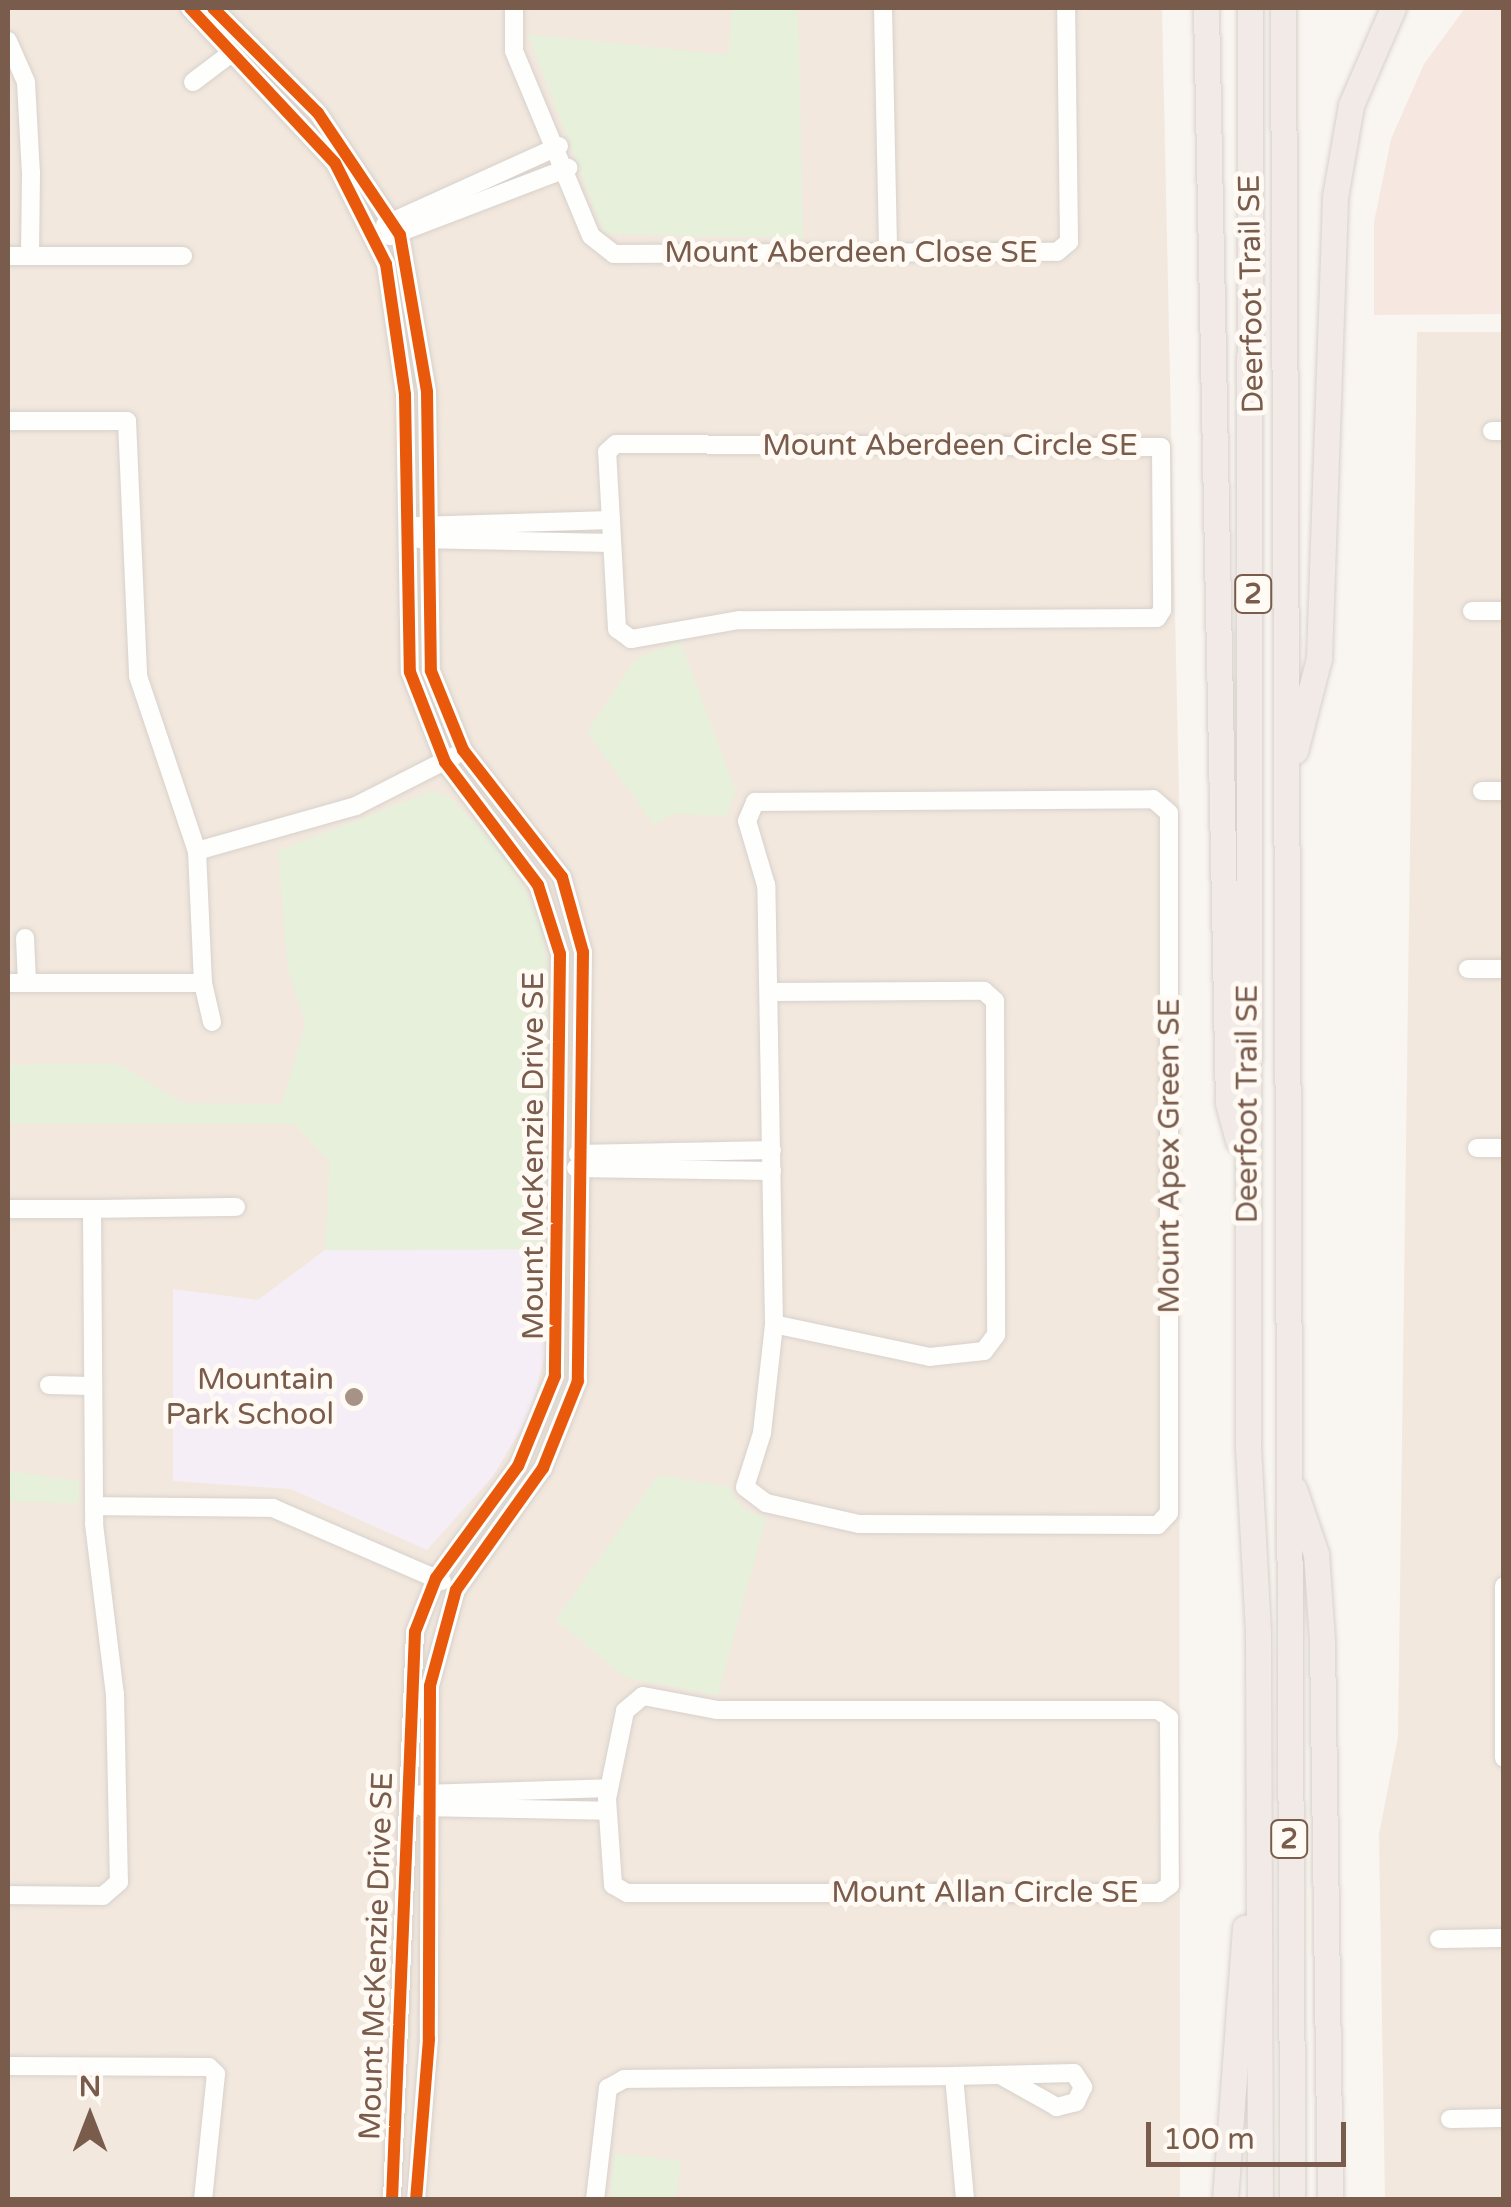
<!DOCTYPE html>
<html>
<head>
<meta charset="utf-8">
<style>
  body { margin:0 }
  #map { position:relative; width:1511px; height:2207px; overflow:hidden; background:#f9f5f0; font-family:"Varela Round",sans-serif }
  div>[style] { position:absolute }
  .residential>* { inset:0; background:#f2e8de }
  .commercial>* { inset:0; background:#f6e8e1 }
  .education>* { inset:0; background:#f6eef6 }
  .green>* { inset:0; background:#e7f0db }
  .roads { filter:drop-shadow(0 0 2px #d7d1cb) drop-shadow(0 0 2px #d7d1cb) }
  .minor>* { height:18px; margin:-9px; padding:0 9px; transform-origin:9px; border-radius:9px; background:#fefefd }
  .highway>* { height:25px; margin:-12.5px; padding:0 12.5px; transform-origin:12.5px; border-radius:12.5px; background:#f2eae7 }
  .cycleway>* { height:12px; margin:-6px; padding:0 6px; transform-origin:6px; border-radius:6px; background:#e8590c }
  .dots>* { width:28px; height:28px; translate:-50% -50%; box-sizing:border-box; border:5px solid #fffaf3; border-radius:50% }
  span { translate:-50% -50%; white-space:nowrap; text-align:center; line-height:1.15; -webkit-text-stroke:10px #fffaf3; paint-order:stroke }
  .shield-label span { padding:2px 8px; background:#fffaf3; border:2px solid; border-radius:8px; -webkit-text-stroke-width:0 }
  .shield-label { font-size:28px; color:#7a5c4d; font-weight:700 }
  .street-label { font-size:30px; color:#7a5c4d }
  .poi-label { font-size:30px; color:#7a5c4d }
  .right { translate:-100% -50%; text-align:right }
  .frame { position:absolute; inset:0; border:10px solid #7a5c4d; pointer-events:none }
  .north { position:absolute; left:40px; top:2067px; width:100px; height:100px; -webkit-text-stroke:8px #fffaf3; paint-order:stroke; rotate:0deg; font-size:28px; font-weight:700; line-height:40px; text-align:center; color:#7a5c4d }
  .north::after { content:''; display:block; margin:auto; width:35px; height:45px; background:#7a5c4d; clip-path:polygon(50% 0,100% 100%,50% 72%,0 100%) }
  .scale { position:absolute; left:1146px; top:2122px; width:200px; height:45px; box-sizing:border-box; border:5px solid #7a5c4d; border-top:0; padding-left:12px; font-size:30px; line-height:35px; white-space:nowrap; color:#7a5c4d; -webkit-text-stroke:8px #fffaf3; paint-order:stroke }
</style>
</head>
<body>
<div id="map">
  <div class="residential">
    <div style="clip-path:polygon(8px 8px,1162px 8px,1179px 797px,1180px 2199px,8px 2200px)"></div>
    <div style="clip-path:polygon(1417px 332px,1503px 332px,1503px 2199px,1385px 2200px,1379px 1834px,1398px 1737px)"></div>
  </div>
  <div class="commercial">
    <div style="clip-path:polygon(1465px 8px,1503px 8px,1503px 314px,1374px 315px,1374px 222px,1391px 139px,1424px 64px)"></div>
  </div>
  <div class="education">
    <div style="clip-path:polygon(547px 1249px,546px 1351px,530px 1414px,493px 1476px,427px 1550px,291px 1489px,173px 1481px,173px 1289px,258px 1300px,325px 1250px)"></div>
  </div>
  <div class="green">
    <div style="clip-path:polygon(732px 8px,798px 8px,803px 238px,604px 234px,528px 34px,728px 55px)"></div>
    <div style="clip-path:polygon(680px 641px,736px 791px,726px 816px,672px 814px,654px 825px,587px 732px,635px 660px)"></div>
    <div style="clip-path:polygon(432px 791px,451px 798px,507px 857px,540px 918px,549px 974px,547px 1249px,325px 1250px,330px 1162px,294px 1124px,8px 1124px,8px 1065px,119px 1064px,183px 1103px,281px 1104px,306px 1024px,288px 969px,278px 851px)"></div>
    <div style="clip-path:polygon(8px 1471px,79px 1481px,79px 1503px,8px 1502px)"></div>
    <div style="clip-path:polygon(658px 1475px,729px 1487px,743px 1509px,766px 1518px,718px 1695px,626px 1678px,556px 1620px)"></div>
    <div style="clip-path:polygon(614px 2154px,681px 2161px,676px 2199px,610px 2199px)"></div>
  </div>
  <div class="roads">
    <div class="minor">
      <div style="left:190px;top:8px;width:212px;rotate:46.9deg"></div>
      <div style="left:335px;top:163px;width:113px;rotate:63.2deg"></div>
      <div style="left:386px;top:264px;width:132px;rotate:81.7deg"></div>
      <div style="left:405px;top:395px;width:277px;rotate:89deg"></div>
      <div style="left:410px;top:672px;width:97px;rotate:68.7deg"></div>
      <div style="left:445px;top:762px;width:154px;rotate:52.9deg"></div>
      <div style="left:538px;top:885px;width:72px;rotate:72.3deg"></div>
      <div style="left:560px;top:954px;width:422px;rotate:90.7deg"></div>
      <div style="left:555px;top:1376px;width:97px;rotate:112.3deg"></div>
      <div style="left:518px;top:1466px;width:139px;rotate:126.2deg"></div>
      <div style="left:436px;top:1578px;width:58px;rotate:111.3deg"></div>
      <div style="left:415px;top:1632px;width:568px;rotate:92.32deg"></div>
      <div style="left:213px;top:8px;width:148px;rotate:45deg"></div>
      <div style="left:318px;top:113px;width:147px;rotate:56.1deg"></div>
      <div style="left:400px;top:235px;width:159px;rotate:80.2deg"></div>
      <div style="left:427px;top:392px;width:279px;rotate:89.2deg"></div>
      <div style="left:431px;top:671px;width:85px;rotate:67.9deg"></div>
      <div style="left:463px;top:750px;width:161px;rotate:52.1deg"></div>
      <div style="left:562px;top:877px;width:78px;rotate:74.4deg"></div>
      <div style="left:583px;top:952px;width:429px;rotate:90.7deg"></div>
      <div style="left:578px;top:1381px;width:94px;rotate:111.9deg"></div>
      <div style="left:543px;top:1468px;width:150px;rotate:125.5deg"></div>
      <div style="left:456px;top:1590px;width:99px;rotate:105.2deg"></div>
      <div style="left:430px;top:1686px;width:353px;rotate:90.2deg"></div>
      <div style="left:429px;top:2039px;width:162px;rotate:94.6deg"></div>
      <div style="left:514px;top:8px;width:43px;rotate:90deg"></div>
      <div style="left:514px;top:51px;width:200px;rotate:67.4deg"></div>
      <div style="left:591px;top:236px;width:29px;rotate:38deg"></div>
      <div style="left:614px;top:254px;width:443px;rotate:-0.3deg"></div>
      <div style="left:1057px;top:252px;width:16px;rotate:-40deg"></div>
      <div style="left:1069px;top:242px;width:234px;rotate:-90.7deg"></div>
      <div style="left:883px;top:8px;width:242px;rotate:88.8deg"></div>
      <div style="left:8px;top:41px;width:45px;rotate:66.3deg"></div>
      <div style="left:26px;top:82px;width:91px;rotate:86.9deg"></div>
      <div style="left:31px;top:173px;width:83px;rotate:90.7deg"></div>
      <div style="left:30px;top:256px;width:22px;rotate:180deg"></div>
      <div style="left:193px;top:82px;width:46px;rotate:-37.1deg"></div>
      <div style="left:385px;top:225px;width:191px;rotate:-24.4deg"></div>
      <div style="left:390px;top:236px;width:191px;rotate:-20.9deg"></div>
      <div style="left:30px;top:256px;width:153px"></div>
      <div style="left:8px;top:421px;width:119px"></div>
      <div style="left:127px;top:421px;width:255px;rotate:87.5deg"></div>
      <div style="left:138px;top:676px;width:185px;rotate:71.4deg"></div>
      <div style="left:197px;top:851px;width:132px;rotate:87.4deg"></div>
      <div style="left:203px;top:983px;width:195px;rotate:180deg"></div>
      <div style="left:1492px;top:431px;width:12px"></div>
      <div style="left:616px;top:444px;width:545px;rotate:0.32deg"></div>
      <div style="left:1161px;top:447px;width:163px;rotate:89.6deg"></div>
      <div style="left:1162px;top:610px;width:9px;rotate:122deg"></div>
      <div style="left:1157px;top:618px;width:418px;rotate:179.7deg"></div>
      <div style="left:739px;top:620px;width:110px;rotate:170deg"></div>
      <div style="left:631px;top:639px;width:17px;rotate:-144deg"></div>
      <div style="left:617px;top:629px;width:177px;rotate:-93.2deg"></div>
      <div style="left:607px;top:452px;width:12px;rotate:-42deg"></div>
      <div style="left:417px;top:526px;width:194px;rotate:-1.8deg"></div>
      <div style="left:419px;top:539px;width:193px;rotate:1.2deg"></div>
      <div style="left:1472px;top:611px;width:32px"></div>
      <div style="left:1482px;top:791px;width:22px"></div>
      <div style="left:1153px;top:799px;width:21px;rotate:41deg"></div>
      <div style="left:1169px;top:813px;width:700px;rotate:90deg"></div>
      <div style="left:1169px;top:1513px;width:16px;rotate:133deg"></div>
      <div style="left:1158px;top:1525px;width:299px;rotate:-179.8deg"></div>
      <div style="left:859px;top:1524px;width:95px;rotate:-167.3deg"></div>
      <div style="left:766px;top:1503px;width:26px;rotate:-143deg"></div>
      <div style="left:745px;top:1487px;width:57px;rotate:-72.5deg"></div>
      <div style="left:762px;top:1433px;width:110px;rotate:-83.7deg"></div>
      <div style="left:774px;top:1324px;width:439px;rotate:-91deg"></div>
      <div style="left:766px;top:885px;width:67px;rotate:-106.5deg"></div>
      <div style="left:747px;top:821px;width:21px;rotate:-67deg"></div>
      <div style="left:755px;top:802px;width:398px;rotate:-0.4deg"></div>
      <div style="left:197px;top:851px;width:165px;rotate:-15.8deg"></div>
      <div style="left:356px;top:806px;width:110px;rotate:-27deg"></div>
      <div style="left:25px;top:938px;width:44px;rotate:87.4deg"></div>
      <div style="left:1468px;top:969px;width:36px"></div>
      <div style="left:203px;top:983px;width:40px;rotate:77deg"></div>
      <div style="left:769px;top:992px;width:215px;rotate:-0.3deg"></div>
      <div style="left:984px;top:991px;width:15px;rotate:42deg"></div>
      <div style="left:995px;top:1001px;width:334px;rotate:89.8deg"></div>
      <div style="left:996px;top:1335px;width:20px;rotate:127deg"></div>
      <div style="left:984px;top:1351px;width:54px;rotate:173.7deg"></div>
      <div style="left:930px;top:1357px;width:159px;rotate:-168.1deg"></div>
      <div style="left:1477px;top:1148px;width:27px"></div>
      <div style="left:578px;top:1154px;width:194px;rotate:-1.2deg"></div>
      <div style="left:576px;top:1168px;width:196px;rotate:0.9deg"></div>
      <div style="left:8px;top:1209px;width:84px"></div>
      <div style="left:92px;top:1209px;width:315px;rotate:89.6deg"></div>
      <div style="left:94px;top:1524px;width:171px;rotate:83deg"></div>
      <div style="left:115px;top:1694px;width:188px;rotate:88.8deg"></div>
      <div style="left:119px;top:1882px;width:21px;rotate:139deg"></div>
      <div style="left:103px;top:1896px;width:95px;rotate:-179.4deg"></div>
      <div style="left:92px;top:1209px;width:144px;rotate:-0.8deg"></div>
      <div style="left:49px;top:1385px;width:42px;rotate:1.4deg"></div>
      <div style="left:94px;top:1506px;width:179px;rotate:0.6deg"></div>
      <div style="left:273px;top:1508px;width:184px;rotate:23.4deg"></div>
      <div style="left:1504px;top:1586px;width:172px;rotate:90deg"></div>
      <div style="left:643px;top:1696px;width:75px;rotate:10.7deg"></div>
      <div style="left:717px;top:1710px;width:441px"></div>
      <div style="left:1158px;top:1710px;width:14px;rotate:36deg"></div>
      <div style="left:1169px;top:1718px;width:167px;rotate:89.7deg"></div>
      <div style="left:1170px;top:1885px;width:14px;rotate:144deg"></div>
      <div style="left:1159px;top:1893px;width:532px;rotate:180deg"></div>
      <div style="left:627px;top:1893px;width:16px;rotate:-150deg"></div>
      <div style="left:613px;top:1885px;width:86px;rotate:-94deg"></div>
      <div style="left:607px;top:1799px;width:90px;rotate:-78.4deg"></div>
      <div style="left:625px;top:1711px;width:23px;rotate:-40deg"></div>
      <div style="left:422px;top:1794px;width:187px;rotate:-1.8deg"></div>
      <div style="left:422px;top:1807px;width:184px;rotate:1.2deg"></div>
      <div style="left:1439px;top:1939px;width:65px;rotate:-0.9deg"></div>
      <div style="left:8px;top:2066px;width:201px;rotate:0.3deg"></div>
      <div style="left:209px;top:2067px;width:10px;rotate:45deg"></div>
      <div style="left:216px;top:2074px;width:127px;rotate:95.9deg"></div>
      <div style="left:954px;top:2076px;width:120px;rotate:-1.4deg"></div>
      <div style="left:1074px;top:2073px;width:17px;rotate:57deg"></div>
      <div style="left:1083px;top:2087px;width:17px;rotate:115deg"></div>
      <div style="left:1076px;top:2102px;width:20px;rotate:165deg"></div>
      <div style="left:1057px;top:2107px;width:65px;rotate:-150.7deg"></div>
      <div style="left:1450px;top:2119px;width:54px;rotate:-1.1deg"></div>
      <div style="left:595px;top:2200px;width:113px;rotate:-83.4deg"></div>
      <div style="left:608px;top:2088px;width:18px;rotate:-29deg"></div>
      <div style="left:624px;top:2079px;width:330px;rotate:-0.5deg"></div>
      <div style="left:954px;top:2076px;width:124px;rotate:84.9deg"></div>
    </div>
    <div class="highway">
      <div style="left:1206px;top:8px;width:1095px;rotate:88.85deg"></div>
      <div style="left:1228px;top:1103px;width:39px;rotate:75deg"></div>
      <div style="left:1250px;top:8px;width:1439px;rotate:90.08deg"></div>
      <div style="left:1248px;top:1447px;width:185px;rotate:86.9deg"></div>
      <div style="left:1258px;top:1632px;width:568px;rotate:89.8deg"></div>
      <div style="left:1283px;top:8px;width:2192px;rotate:89.76deg"></div>
      <div style="left:1295px;top:751px;width:96px;rotate:-75.5deg"></div>
      <div style="left:1319px;top:658px;width:461px;rotate:-88deg"></div>
      <div style="left:1335px;top:197px;width:93px;rotate:-80.1deg"></div>
      <div style="left:1351px;top:105px;width:106px;rotate:-66.6deg"></div>
      <div style="left:1294px;top:1489px;width:69px;rotate:71.3deg"></div>
      <div style="left:1316px;top:1554px;width:86px;rotate:86deg"></div>
      <div style="left:1322px;top:1640px;width:560px;rotate:89.18deg"></div>
      <div style="left:1225px;top:2200px;width:273px;rotate:-85.8deg"></div>
    </div>
  </div>
  <div class="cycleway">
    <div style="left:190px;top:8px;width:212px;rotate:46.9deg"></div>
    <div style="left:335px;top:163px;width:113px;rotate:63.2deg"></div>
    <div style="left:386px;top:264px;width:132px;rotate:81.7deg"></div>
    <div style="left:405px;top:395px;width:277px;rotate:89deg"></div>
    <div style="left:410px;top:672px;width:97px;rotate:68.7deg"></div>
    <div style="left:445px;top:762px;width:154px;rotate:52.9deg"></div>
    <div style="left:538px;top:885px;width:72px;rotate:72.3deg"></div>
    <div style="left:560px;top:954px;width:422px;rotate:90.7deg"></div>
    <div style="left:555px;top:1376px;width:97px;rotate:112.3deg"></div>
    <div style="left:518px;top:1466px;width:139px;rotate:126.2deg"></div>
    <div style="left:436px;top:1578px;width:58px;rotate:111.3deg"></div>
    <div style="left:415px;top:1632px;width:568px;rotate:92.32deg"></div>
    <div style="left:213px;top:8px;width:148px;rotate:45deg"></div>
    <div style="left:318px;top:113px;width:147px;rotate:56.1deg"></div>
    <div style="left:400px;top:235px;width:159px;rotate:80.2deg"></div>
    <div style="left:427px;top:392px;width:279px;rotate:89.2deg"></div>
    <div style="left:431px;top:671px;width:85px;rotate:67.9deg"></div>
    <div style="left:463px;top:750px;width:161px;rotate:52.1deg"></div>
    <div style="left:562px;top:877px;width:78px;rotate:74.4deg"></div>
    <div style="left:583px;top:952px;width:429px;rotate:90.7deg"></div>
    <div style="left:578px;top:1381px;width:94px;rotate:111.9deg"></div>
    <div style="left:543px;top:1468px;width:150px;rotate:125.5deg"></div>
    <div style="left:456px;top:1590px;width:99px;rotate:105.2deg"></div>
    <div style="left:430px;top:1686px;width:353px;rotate:90.2deg"></div>
    <div style="left:429px;top:2039px;width:162px;rotate:94.6deg"></div>
  </div>
  <div class="dots">
    <div style="left:354px;top:1397px;background:#a69286"></div>
  </div>
  <div class="shield-label">
    <span style="left:1253px;top:594px">2</span>
    <span style="left:1289px;top:1839px">2</span>
  </div>
  <div class="street-label">
    <span style="left:851px;top:253px">Mount Aberdeen Close SE</span>
    <span style="left:1252px;top:294px;rotate:-91deg">Deerfoot Trail SE</span>
    <span style="left:950px;top:446px">Mount Aberdeen Circle SE</span>
    <span style="left:1248px;top:1104px;rotate:-90deg">Deerfoot Trail SE</span>
    <span style="left:534px;top:1156px;rotate:-90deg">Mount McKenzie Drive SE</span>
    <span style="left:1170px;top:1156px;rotate:-90deg">Mount Apex Green SE</span>
    <span style="left:985px;top:1893px">Mount Allan Circle SE</span>
    <span style="left:377px;top:1956px;rotate:-88deg">Mount McKenzie Drive SE</span>
  </div>
  <div class="poi-label">
    <span class="right" style="left:334px;top:1397px">Mountain<br>Park School</span>
  </div>
  <div class="frame"></div>
  <div class="north">N</div>
  <div class="scale">100 m</div>
</div>
</body>
</html>
